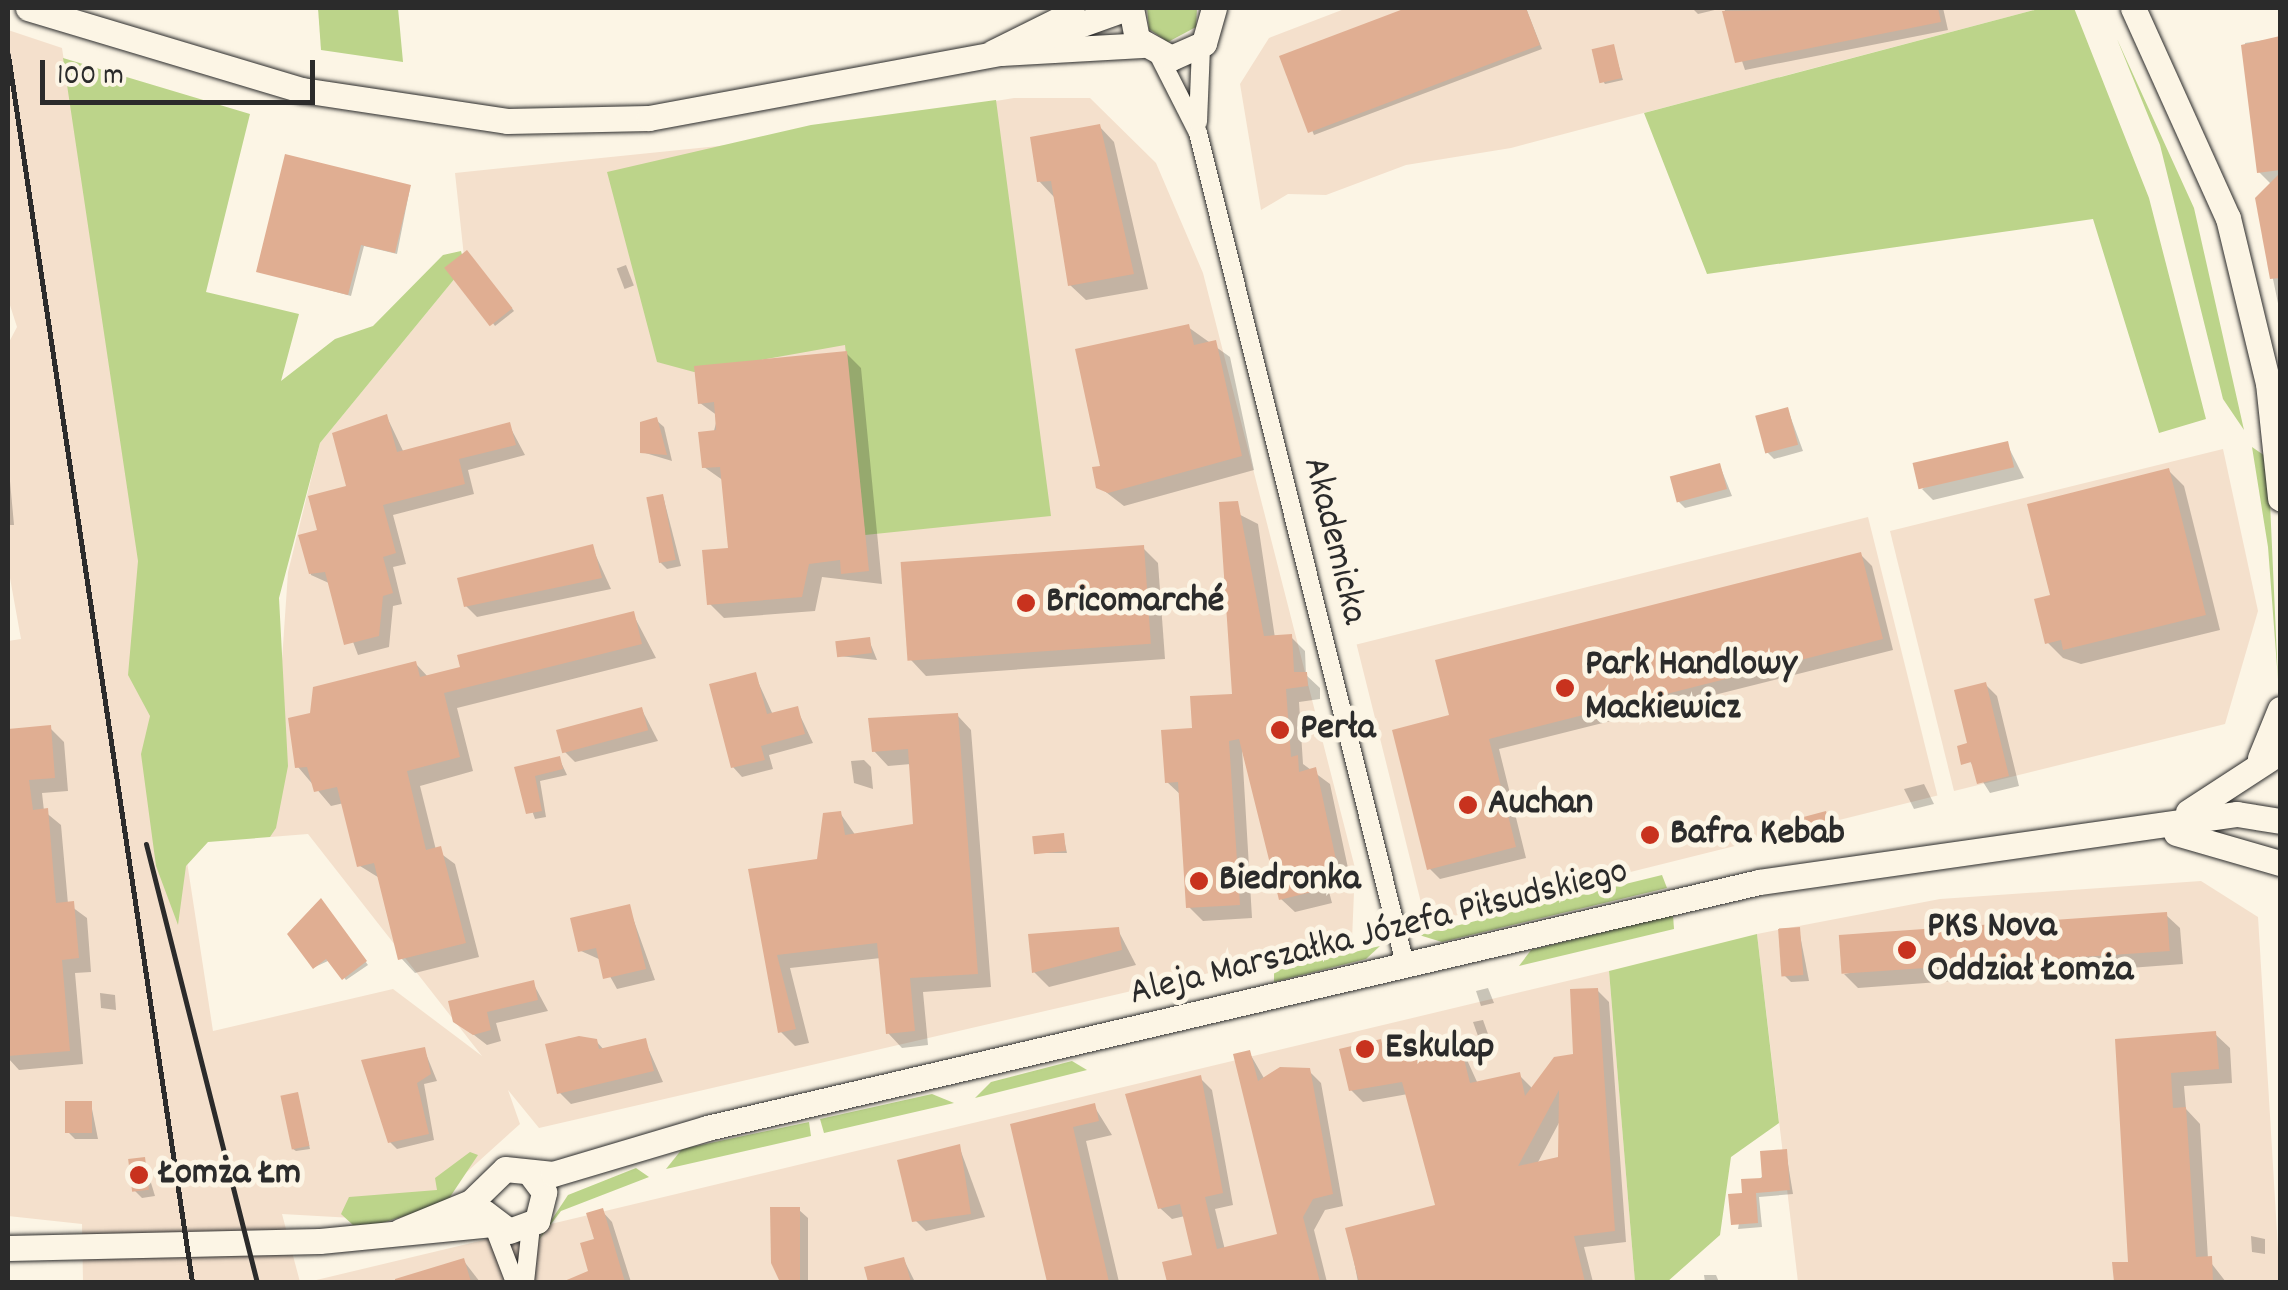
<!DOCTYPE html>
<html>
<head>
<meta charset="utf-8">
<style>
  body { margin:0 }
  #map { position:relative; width:2288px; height:1290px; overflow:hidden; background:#fcf5e5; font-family:Dekko,sans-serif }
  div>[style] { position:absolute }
  .built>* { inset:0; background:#f4e0cc; transform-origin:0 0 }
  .green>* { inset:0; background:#bcd48a }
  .shadow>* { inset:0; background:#0003; transform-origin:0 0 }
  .building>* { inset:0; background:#e0ae92; transform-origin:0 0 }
  .roads { filter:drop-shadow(0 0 2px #2b2b2b) drop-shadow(0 0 2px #2b2b2b) }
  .street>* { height:18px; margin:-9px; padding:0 9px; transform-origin:9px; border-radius:9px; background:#fcf5e5 }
  .secondary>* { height:25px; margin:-12.5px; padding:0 12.5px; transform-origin:12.5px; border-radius:12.5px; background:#fcf5e5 }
  .rail>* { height:5px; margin:-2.5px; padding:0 2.5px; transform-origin:2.5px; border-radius:2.5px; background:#2b2b2b }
  .dots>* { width:28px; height:28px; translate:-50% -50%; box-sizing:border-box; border:5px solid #fcf5e5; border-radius:50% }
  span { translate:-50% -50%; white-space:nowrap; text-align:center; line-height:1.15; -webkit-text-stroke:10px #fcf5e5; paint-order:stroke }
  .street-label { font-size:38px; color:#2b2b2b }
  .poi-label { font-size:38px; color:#2b2b2b; font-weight:700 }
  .left { translate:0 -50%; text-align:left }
  .frame { position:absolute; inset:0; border:10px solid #2b2b2b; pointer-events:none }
  .scale { position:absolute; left:40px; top:60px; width:275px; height:45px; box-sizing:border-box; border:5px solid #2b2b2b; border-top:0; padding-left:12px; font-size:30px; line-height:35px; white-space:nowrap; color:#2b2b2b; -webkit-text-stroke:8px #fcf5e5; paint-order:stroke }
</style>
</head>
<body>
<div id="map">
  <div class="built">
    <div style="clip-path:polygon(1347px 8px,2042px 8px,1511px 148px,1406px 165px,1326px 195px,1288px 194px,1261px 210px,1240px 84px,1269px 38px)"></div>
    <div style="clip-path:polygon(8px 30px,62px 48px,213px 1031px,393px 989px,482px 1056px,308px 834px,270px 837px,288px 572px,320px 443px,465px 266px,455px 173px,738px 144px,1014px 98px,1090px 98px,1156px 163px,1203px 273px,1355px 868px,1352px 940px,539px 1128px,508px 1090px,520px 1124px,437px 1199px,353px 1218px,282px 1214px,300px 1282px,83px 1282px,82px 1224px,8px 1216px,8px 641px,21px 639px,8px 567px,8px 344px,17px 327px,8px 299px)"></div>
    <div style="clip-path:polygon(2223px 449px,2258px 611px,2225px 724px,1954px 791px,1890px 531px)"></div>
    <div style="left:1868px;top:517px;width:287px;height:527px;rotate:76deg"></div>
    <div style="clip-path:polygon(2201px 881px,2258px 917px,2280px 1282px,1798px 1282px,1757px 934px,1940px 899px)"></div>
    <div style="clip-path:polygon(1609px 971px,1635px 1282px,308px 1282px)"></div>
  </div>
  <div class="green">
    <div style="clip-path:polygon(318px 8px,398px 8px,403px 62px,321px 50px)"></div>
    <div style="clip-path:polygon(1147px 8px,1197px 8px,1196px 27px,1168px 42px,1149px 29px)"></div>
    <div style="clip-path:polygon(2042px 8px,2074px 8px,2149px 198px,2206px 419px,2159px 433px,2093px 219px,1707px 274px,1644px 113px)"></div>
    <div style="clip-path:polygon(2117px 39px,2194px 208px,2244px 430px,2223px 399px,2160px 145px)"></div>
    <div style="clip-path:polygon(63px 58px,250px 114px,206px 292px,299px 314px,281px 381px,335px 339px,373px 326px,443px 255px,461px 251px,465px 266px,320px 443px,279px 598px,288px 766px,276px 828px,270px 837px,208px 842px,186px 866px,178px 925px,156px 866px,141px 754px,150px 716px,128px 675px,138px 561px)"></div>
    <div style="clip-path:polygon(996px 100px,1051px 516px,865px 535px,845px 345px,694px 372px,657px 362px,607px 172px,811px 125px)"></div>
    <div style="clip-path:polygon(2252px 447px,2268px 458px,2278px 680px,2268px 547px)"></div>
    <div style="clip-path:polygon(1662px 875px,1667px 888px,1442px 942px,1419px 935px)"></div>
    <div style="clip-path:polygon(1673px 915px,1674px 929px,1519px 966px,1531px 950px)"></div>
    <div style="clip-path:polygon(1757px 934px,1779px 1123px,1731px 1157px,1720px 1235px,1667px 1282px,1635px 1282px,1609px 971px)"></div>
    <div style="clip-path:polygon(1380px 946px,1366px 959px,1274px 982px,1274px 971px)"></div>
    <div style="clip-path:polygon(1072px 1061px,1087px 1070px,975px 1098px,991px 1082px)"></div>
    <div style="clip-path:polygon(932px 1094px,954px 1103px,824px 1133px,820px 1119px)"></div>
    <div style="clip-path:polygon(809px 1122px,811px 1136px,666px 1169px,682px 1149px)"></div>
    <div style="clip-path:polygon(470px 1152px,478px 1155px,446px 1203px,379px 1224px,353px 1225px,341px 1214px,349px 1197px,437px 1190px,435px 1178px)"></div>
    <div style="clip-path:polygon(636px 1168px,649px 1177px,561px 1211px,535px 1245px,568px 1195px)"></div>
  </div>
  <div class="shadow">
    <div style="clip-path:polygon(1413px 8px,1526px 8px,1542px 49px,1314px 135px,1282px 57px)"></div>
    <div style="clip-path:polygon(1692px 8px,1723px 8px,1698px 14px)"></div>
    <div style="clip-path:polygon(1724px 8px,1943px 8px,1948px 30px,1745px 70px)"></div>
    <div style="clip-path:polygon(2280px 38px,2280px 313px,2259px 211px,2272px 185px,2259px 172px,2245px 43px)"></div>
    <div style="clip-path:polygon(1613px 47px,1623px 80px,1605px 84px,1603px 81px)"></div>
    <div style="clip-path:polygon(1099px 126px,1114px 142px,1148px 289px,1086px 300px,1070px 285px,1054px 197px,1039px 181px)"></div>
    <div style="clip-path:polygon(410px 188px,397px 254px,364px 246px,351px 296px,258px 271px)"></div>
    <div style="clip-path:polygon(467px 254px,514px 311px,495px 326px,452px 266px)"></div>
    <div style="left:626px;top:265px;width:22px;height:10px;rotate:69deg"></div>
    <div style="clip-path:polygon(1188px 327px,1230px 357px,1254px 470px,1124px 506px,1098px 486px,1103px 468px)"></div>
    <div style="clip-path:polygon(847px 354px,861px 368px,882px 584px,822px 577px,815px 611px,724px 618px,710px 604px,730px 550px,724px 481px,704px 467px,718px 416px,700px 403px)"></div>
    <div style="clip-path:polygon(1788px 410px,1803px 451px,1774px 459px,1767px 452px)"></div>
    <div style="clip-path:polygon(387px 417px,404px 453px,509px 425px,525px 455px,468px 470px,474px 494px,393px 515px,406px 564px,393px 567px,402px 604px,393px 606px,389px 647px,358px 655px,331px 584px,311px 575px,301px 537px,320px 532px)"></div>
    <div style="clip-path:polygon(656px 420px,664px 427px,672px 461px,642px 452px)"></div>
    <div style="clip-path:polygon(2007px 444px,2024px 478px,1933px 500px,1922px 489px)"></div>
    <div style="clip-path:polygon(1720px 466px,1732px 496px,1685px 508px,1678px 501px)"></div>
    <div style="clip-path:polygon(2169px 471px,2184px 486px,2220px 630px,2081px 664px,2063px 658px,2047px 642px,2053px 597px)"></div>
    <div style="clip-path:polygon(8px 479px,10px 481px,14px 525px,8px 525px)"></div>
    <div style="clip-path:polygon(663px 496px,681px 566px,667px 569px,660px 562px)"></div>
    <div style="clip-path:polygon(1221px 505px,1258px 524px,1275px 638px,1291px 637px,1305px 651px,1306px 675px,1320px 688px,1320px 699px,1299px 702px,1303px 764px,1330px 784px,1351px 882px,1328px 888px,1332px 903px,1295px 912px,1281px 899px,1242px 749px,1252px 918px,1203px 921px,1189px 907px,1182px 796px,1167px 782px,1195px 730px,1235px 696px)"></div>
    <div style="clip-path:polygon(592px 547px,611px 589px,477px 617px,466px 606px)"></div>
    <div style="clip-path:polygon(1143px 548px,1158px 563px,1165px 659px,926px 676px,911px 660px)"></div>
    <div style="clip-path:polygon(1861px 555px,1872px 566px,1893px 650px,1499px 749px,1526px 858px,1440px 879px,1429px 868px,1452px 717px)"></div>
    <div style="clip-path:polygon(633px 614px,656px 658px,457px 708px,473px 771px,420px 786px,436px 850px,455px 864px,479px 957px,415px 973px,401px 958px,381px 879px,360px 866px,344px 803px,331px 806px,298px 767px,313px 715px,416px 664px,429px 678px)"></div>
    <div style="clip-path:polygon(869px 640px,877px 660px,839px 656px)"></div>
    <div style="clip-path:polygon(755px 675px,773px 715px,797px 709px,813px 743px,769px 755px,773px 769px,742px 777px,733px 767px)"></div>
    <div style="clip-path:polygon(1985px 684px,1997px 696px,2019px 786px,1990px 793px,1961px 747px,1970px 745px)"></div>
    <div style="clip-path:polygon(642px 710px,658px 741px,575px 762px,564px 751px)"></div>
    <div style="clip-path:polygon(957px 715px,971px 730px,991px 987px,923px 992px,928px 1045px,902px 1048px,888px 1033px,881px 958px,790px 968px,809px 1043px,795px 1046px,781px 1032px,751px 871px,820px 861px,840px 813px,856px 836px,915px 826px,911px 764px,888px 766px,874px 751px)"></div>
    <div style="clip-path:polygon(50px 728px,64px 742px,68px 791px,42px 793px,44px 811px,61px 825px,68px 904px,87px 918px,91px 972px,75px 973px,83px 1064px,19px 1070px,8px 1058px,8px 732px)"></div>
    <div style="clip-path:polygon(559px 758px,567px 775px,540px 781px,546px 817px,535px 819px,517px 768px)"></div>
    <div style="clip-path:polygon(864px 760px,871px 767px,873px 789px,854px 783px,851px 761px)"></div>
    <div style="clip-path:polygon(1924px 784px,1934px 804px,1914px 809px,1904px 789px)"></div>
    <div style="clip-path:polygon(1825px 814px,1835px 833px,1806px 840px,1799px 833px)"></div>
    <div style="clip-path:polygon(1063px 835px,1067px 853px,1036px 853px)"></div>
    <div style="clip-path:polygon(321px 902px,368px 965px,346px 980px,330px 960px,315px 967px)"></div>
    <div style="clip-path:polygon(629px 907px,655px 980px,617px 989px,601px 960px,581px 951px)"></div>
    <div style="clip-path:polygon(2166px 915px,2180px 928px,2183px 964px,1858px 988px,1844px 974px)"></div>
    <div style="clip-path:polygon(1118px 930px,1136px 965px,1049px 987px,1034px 972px)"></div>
    <div style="clip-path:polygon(1799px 930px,1809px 981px,1791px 982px,1784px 975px)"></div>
    <div style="clip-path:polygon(533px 983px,548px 1011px,496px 1023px,501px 1041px,487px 1045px,456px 1021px)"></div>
    <div style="clip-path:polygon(evenodd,1597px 990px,1609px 1002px,1626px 1242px,1584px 1247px,1593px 1282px,1358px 1282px,1348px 1230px,1438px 1207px,1408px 1094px,1363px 1102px,1351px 1090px,1380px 1042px,1392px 1054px,1457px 1038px,1478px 1084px,1519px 1075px,1533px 1089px,1576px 1056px,1597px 990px,1561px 1119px,1561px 1159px,1537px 1164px,1561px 1119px)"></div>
    <div style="clip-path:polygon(1476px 991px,1488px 988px,1494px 1003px,1481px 1006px)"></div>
    <div style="clip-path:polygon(100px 993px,115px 995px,116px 1010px,101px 1008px)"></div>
    <div style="clip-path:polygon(1483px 1020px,1488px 1034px,1478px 1036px,1473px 1022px)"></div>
    <div style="clip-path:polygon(2215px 1034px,2230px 1048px,2232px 1083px,2184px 1086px,2186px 1109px,2200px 1124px,2208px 1259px,2226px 1282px,2116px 1282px,2115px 1265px,2131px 1264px,2118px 1041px)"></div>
    <div style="clip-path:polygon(596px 1041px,605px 1051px,645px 1041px,663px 1082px,571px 1104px,560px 1093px)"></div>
    <div style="clip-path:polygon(424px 1049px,437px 1081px,424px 1084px,434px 1140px,397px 1149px,390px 1142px)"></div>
    <div style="clip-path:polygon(1249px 1052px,1265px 1080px,1309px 1071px,1321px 1083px,1343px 1206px,1325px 1210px,1314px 1230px,1327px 1282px,1170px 1282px,1165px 1264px,1195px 1257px,1185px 1216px,1172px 1219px,1160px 1208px,1200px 1078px,1212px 1090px,1233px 1205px,1215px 1209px,1225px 1250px,1280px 1236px)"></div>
    <div style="clip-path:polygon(297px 1094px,310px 1149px,296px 1151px,293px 1149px)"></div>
    <div style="clip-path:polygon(91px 1104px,98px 1139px,75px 1139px,68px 1132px)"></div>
    <div style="clip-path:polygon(1094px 1106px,1112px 1135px,1086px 1141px,1119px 1282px,1049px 1282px,1013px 1126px)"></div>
    <div style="clip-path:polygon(959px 1146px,985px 1217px,926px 1231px,915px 1220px)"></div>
    <div style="clip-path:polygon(1786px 1152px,1793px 1194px,1759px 1197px,1762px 1227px,1738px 1229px,1744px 1195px)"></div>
    <div style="clip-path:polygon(144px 1160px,155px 1196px,142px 1198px,135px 1191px)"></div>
    <div style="clip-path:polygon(799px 1210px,808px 1218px,808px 1282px,784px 1282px)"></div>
    <div style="clip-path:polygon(602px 1211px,612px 1222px,631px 1282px,594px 1282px,583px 1245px,597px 1241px)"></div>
    <div style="clip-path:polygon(2251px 1236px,2265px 1239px,2265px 1254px,2252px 1252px)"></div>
    <div style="clip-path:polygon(463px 1260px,480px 1282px,392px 1282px)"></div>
    <div style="clip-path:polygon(904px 1260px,915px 1282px,871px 1282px,867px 1269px)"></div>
    <div style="clip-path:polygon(1704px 1275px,1716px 1275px,1719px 1282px,1705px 1282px)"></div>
  </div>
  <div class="building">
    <div style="clip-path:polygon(1406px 8px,1526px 8px,1540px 45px,1308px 133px,1279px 56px)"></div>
    <div style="clip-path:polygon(1938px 8px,1941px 22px,1735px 63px,1722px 11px)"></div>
    <div style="clip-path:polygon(2280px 36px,2280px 170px,2257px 173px,2241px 45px)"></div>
    <div style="left:1614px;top:44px;width:35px;height:23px;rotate:77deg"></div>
    <div style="clip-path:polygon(1100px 124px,1134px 274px,1068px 286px,1051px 181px,1037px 182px,1030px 137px)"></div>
    <div style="clip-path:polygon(285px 154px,411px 185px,395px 253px,361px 245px,348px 295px,256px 272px)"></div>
    <div style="clip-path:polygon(2280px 173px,2280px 278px,2270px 279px,2255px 198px)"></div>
    <div style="left:467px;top:250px;width:74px;height:29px;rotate:52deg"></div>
    <div style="clip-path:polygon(1189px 324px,1194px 345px,1216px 340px,1242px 456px,1108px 493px,1096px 488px,1092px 467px,1100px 466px,1075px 349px)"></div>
    <div style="clip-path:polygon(847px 351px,869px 571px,841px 574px,840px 560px,809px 564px,802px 597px,707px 605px,702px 550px,728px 548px,720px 467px,702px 468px,698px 432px,716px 430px,714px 402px,698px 404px,694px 366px)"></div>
    <div style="left:1788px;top:407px;width:39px;height:34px;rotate:75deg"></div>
    <div style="clip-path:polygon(387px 414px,397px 452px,510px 422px,516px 445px,459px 459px,465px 484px,383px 505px,396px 553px,383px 557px,393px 593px,383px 596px,379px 636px,344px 645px,325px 572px,309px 574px,298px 535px,317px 530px,308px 496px,346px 486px,332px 433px)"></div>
    <div style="clip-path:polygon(657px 417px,667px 455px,640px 453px,640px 422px)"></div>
    <div style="left:2008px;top:441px;width:27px;height:98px;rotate:77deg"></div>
    <div style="left:1720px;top:463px;width:27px;height:52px;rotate:75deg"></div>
    <div style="clip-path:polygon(2169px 468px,2206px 615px,2063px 650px,2061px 640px,2045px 644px,2034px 599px,2050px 595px,2027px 504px)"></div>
    <div style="left:663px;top:494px;width:67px;height:17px;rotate:79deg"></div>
    <div style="clip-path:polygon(1238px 501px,1264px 636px,1292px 634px,1294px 672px,1307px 672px,1308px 686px,1286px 689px,1291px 757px,1298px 755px,1299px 772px,1316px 767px,1338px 869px,1316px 874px,1320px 890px,1279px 900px,1239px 739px,1229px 741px,1240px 905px,1186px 908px,1178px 782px,1165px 783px,1161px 730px,1192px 728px,1190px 696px,1232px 694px,1219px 502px)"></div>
    <div style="clip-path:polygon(593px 544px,602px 578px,464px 607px,457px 578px)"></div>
    <div style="left:1144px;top:545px;width:99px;height:244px;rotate:86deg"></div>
    <div style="clip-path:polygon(1861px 552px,1883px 639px,1489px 739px,1516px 847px,1427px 870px,1392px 730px,1449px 715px,1435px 660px)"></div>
    <div style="clip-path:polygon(634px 611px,642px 644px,444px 693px,460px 757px,407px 771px,426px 850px,441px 846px,466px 943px,398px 960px,374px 863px,357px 867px,337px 787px,314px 792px,307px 767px,295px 768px,288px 718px,310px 713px,313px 687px,416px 661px,420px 677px,460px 667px,457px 655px)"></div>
    <div style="left:870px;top:637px;width:16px;height:35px;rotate:83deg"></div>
    <div style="clip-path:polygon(756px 672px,767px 714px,798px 706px,805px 734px,761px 746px,765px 760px,731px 768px,709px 684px)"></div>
    <div style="clip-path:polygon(1986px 682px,2009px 776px,1977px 784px,1971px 762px,1961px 765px,1957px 746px,1967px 743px,1954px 690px)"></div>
    <div style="left:642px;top:707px;width:24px;height:89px;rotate:75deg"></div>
    <div style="clip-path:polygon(958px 713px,978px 974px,910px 978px,915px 1031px,886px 1034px,877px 943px,777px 955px,796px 1029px,778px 1033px,748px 869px,817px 859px,823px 813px,841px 811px,845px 835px,913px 824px,908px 749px,872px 752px,868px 718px)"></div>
    <div style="clip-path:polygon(51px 725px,55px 778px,29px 780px,33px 810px,48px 808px,56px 903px,74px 901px,79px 958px,62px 960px,70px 1051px,8px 1056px,8px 729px)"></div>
    <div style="clip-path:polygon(560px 756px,563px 769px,535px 776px,542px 811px,526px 814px,514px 767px)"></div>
    <div style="left:1826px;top:811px;width:16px;height:34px;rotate:75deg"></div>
    <div style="left:1064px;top:833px;width:18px;height:32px;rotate:84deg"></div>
    <div style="clip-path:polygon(321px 898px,367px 961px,342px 980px,326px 959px,313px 969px,287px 934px)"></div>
    <div style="clip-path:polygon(630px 904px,646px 969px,603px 979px,596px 948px,578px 952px,570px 918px)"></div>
    <div style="left:2167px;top:912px;width:39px;height:329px;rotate:86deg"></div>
    <div style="clip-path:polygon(1119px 927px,1122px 950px,1032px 973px,1028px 934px)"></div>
    <div style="left:1800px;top:927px;width:48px;height:22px;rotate:86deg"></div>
    <div style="clip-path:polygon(534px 980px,538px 1000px,487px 1012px,491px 1030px,473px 1035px,453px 1022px,448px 1001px)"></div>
    <div style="clip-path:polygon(evenodd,1598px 988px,1615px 1231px,1574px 1236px,1585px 1282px,1359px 1282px,1345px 1228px,1435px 1205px,1402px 1082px,1349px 1091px,1339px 1049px,1381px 1039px,1384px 1053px,1458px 1035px,1470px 1083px,1520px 1072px,1525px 1096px,1554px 1057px,1573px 1054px,1570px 989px,1598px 988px,1559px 1090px,1558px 1157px,1518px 1166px,1559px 1090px)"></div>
    <div style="clip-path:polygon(2216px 1031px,2219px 1069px,2171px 1073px,2173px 1108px,2186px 1107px,2196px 1257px,2212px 1256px,2213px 1282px,2114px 1282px,2112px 1262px,2128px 1262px,2115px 1039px)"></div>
    <div style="clip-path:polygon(579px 1036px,597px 1039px,599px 1049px,646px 1038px,654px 1071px,557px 1094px,545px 1044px)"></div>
    <div style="clip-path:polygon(425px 1047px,431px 1074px,417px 1083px,429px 1134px,388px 1143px,361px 1060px)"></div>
    <div style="clip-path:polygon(1250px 1050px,1258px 1081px,1280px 1067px,1310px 1068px,1333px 1194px,1313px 1199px,1303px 1217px,1320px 1282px,1167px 1282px,1162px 1262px,1192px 1255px,1180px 1204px,1158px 1209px,1125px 1094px,1201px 1075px,1223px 1193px,1205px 1197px,1217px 1249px,1277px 1234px,1233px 1054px)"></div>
    <div style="left:298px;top:1092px;width:55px;height:18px;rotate:78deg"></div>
    <div style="left:92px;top:1101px;width:32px;height:27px;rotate:90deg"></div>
    <div style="clip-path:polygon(1095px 1103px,1099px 1121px,1073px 1127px,1109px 1282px,1047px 1282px,1010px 1124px)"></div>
    <div style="clip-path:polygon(960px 1144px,971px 1214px,912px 1222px,897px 1160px)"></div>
    <div style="clip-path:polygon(1787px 1149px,1790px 1190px,1756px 1193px,1758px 1223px,1731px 1225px,1728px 1194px,1742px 1193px,1741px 1179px,1762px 1178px,1760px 1151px)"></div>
    <div style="left:145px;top:1157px;width:33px;height:17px;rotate:83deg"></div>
    <div style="clip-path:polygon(770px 1207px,800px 1207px,800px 1282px,779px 1280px,771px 1263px)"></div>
    <div style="clip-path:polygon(603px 1208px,625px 1282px,562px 1282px,588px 1271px,580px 1243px,594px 1239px,586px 1213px)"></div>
    <div style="clip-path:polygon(904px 1257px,911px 1282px,868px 1282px,864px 1267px)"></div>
    <div style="clip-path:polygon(464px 1258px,471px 1282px,395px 1282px,395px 1279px)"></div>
  </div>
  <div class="roads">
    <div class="street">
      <div style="left:991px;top:50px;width:95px;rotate:-26.3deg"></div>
      <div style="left:1159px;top:56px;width:86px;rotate:63.1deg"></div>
      <div style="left:1198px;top:133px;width:856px;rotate:76.01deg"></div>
      <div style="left:1198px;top:122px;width:75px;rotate:-87.7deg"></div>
      <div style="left:493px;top:1225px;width:61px;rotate:68.9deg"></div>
      <div style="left:525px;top:1282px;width:56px;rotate:-83.9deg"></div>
    </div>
    <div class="secondary">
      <div style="left:28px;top:8px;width:286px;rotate:16.7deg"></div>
      <div style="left:302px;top:90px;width:207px;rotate:8.6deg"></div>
      <div style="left:507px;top:121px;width:142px;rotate:-1.2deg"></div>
      <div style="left:649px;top:118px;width:358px;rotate:-10.5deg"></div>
      <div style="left:1001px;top:53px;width:141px;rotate:-3.2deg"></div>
      <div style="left:1131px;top:8px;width:32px;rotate:79deg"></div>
      <div style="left:1137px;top:39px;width:39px;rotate:29deg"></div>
      <div style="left:1171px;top:58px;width:36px;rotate:-24deg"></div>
      <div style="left:1204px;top:43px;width:36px;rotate:-74deg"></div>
      <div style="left:2133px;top:8px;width:230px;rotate:65.7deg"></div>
      <div style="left:2228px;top:218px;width:170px;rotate:76.4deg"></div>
      <div style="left:2268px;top:383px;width:116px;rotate:84deg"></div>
      <div style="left:1043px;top:38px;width:89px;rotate:-19.7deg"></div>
      <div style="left:2260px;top:758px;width:53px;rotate:-67.8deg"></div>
      <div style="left:2188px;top:812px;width:110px;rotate:-33.1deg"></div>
      <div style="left:2176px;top:833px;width:108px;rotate:16.1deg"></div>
      <div style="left:484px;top:1212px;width:31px;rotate:37deg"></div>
      <div style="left:509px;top:1231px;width:30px;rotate:-20deg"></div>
      <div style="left:537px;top:1221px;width:30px;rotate:-76deg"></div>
      <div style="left:544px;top:1192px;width:25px;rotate:-127deg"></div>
      <div style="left:400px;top:1231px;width:77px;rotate:-22.2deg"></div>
      <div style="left:471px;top:1202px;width:47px;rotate:-44.1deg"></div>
      <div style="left:505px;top:1169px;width:48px;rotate:5.9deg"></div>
      <div style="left:553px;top:1174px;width:161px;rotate:-16.6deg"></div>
      <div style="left:707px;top:1128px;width:1080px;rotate:-13.16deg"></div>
      <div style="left:1759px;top:882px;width:483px;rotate:-8.1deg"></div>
      <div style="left:2237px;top:814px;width:44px;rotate:9.2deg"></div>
      <div style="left:8px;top:1248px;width:312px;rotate:-1.3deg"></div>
      <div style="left:320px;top:1241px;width:173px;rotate:-5.6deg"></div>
    </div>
  </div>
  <div class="rail">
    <div style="left:8px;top:55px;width:1241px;rotate:81.47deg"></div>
    <div style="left:146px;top:844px;width:452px;rotate:75.8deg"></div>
  </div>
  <div class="dots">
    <div style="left:1026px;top:603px;background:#c8321e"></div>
    <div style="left:1565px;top:688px;background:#c8321e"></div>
    <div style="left:1280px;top:730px;background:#c8321e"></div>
    <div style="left:1468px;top:805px;background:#c8321e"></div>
    <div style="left:1650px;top:835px;background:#c8321e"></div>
    <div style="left:1199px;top:881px;background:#c8321e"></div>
    <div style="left:1907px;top:950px;background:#c8321e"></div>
    <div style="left:1365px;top:1049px;background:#c8321e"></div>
    <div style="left:139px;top:1175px;background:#c8321e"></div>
  </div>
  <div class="street-label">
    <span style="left:1333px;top:541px;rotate:76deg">Akademicka</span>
    <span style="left:1379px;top:934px;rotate:-14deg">Aleja Marszałka Józefa Piłsudskiego</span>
  </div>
  <div class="poi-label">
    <span class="left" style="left:1046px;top:603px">Bricomarché</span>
    <span class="left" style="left:1585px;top:688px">Park Handlowy<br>Mackiewicz</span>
    <span class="left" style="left:1300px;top:730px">Perła</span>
    <span class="left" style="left:1488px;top:805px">Auchan</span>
    <span class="left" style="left:1670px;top:835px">Bafra Kebab</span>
    <span class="left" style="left:1219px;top:881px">Biedronka</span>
    <span class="left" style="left:1927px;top:950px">PKS Nova<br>Oddział Łomża</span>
    <span class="left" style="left:1385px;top:1049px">Eskulap</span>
    <span class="left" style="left:159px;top:1175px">Łomża Łm</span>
  </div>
  <div class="frame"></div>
  <div class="scale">100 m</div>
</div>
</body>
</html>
